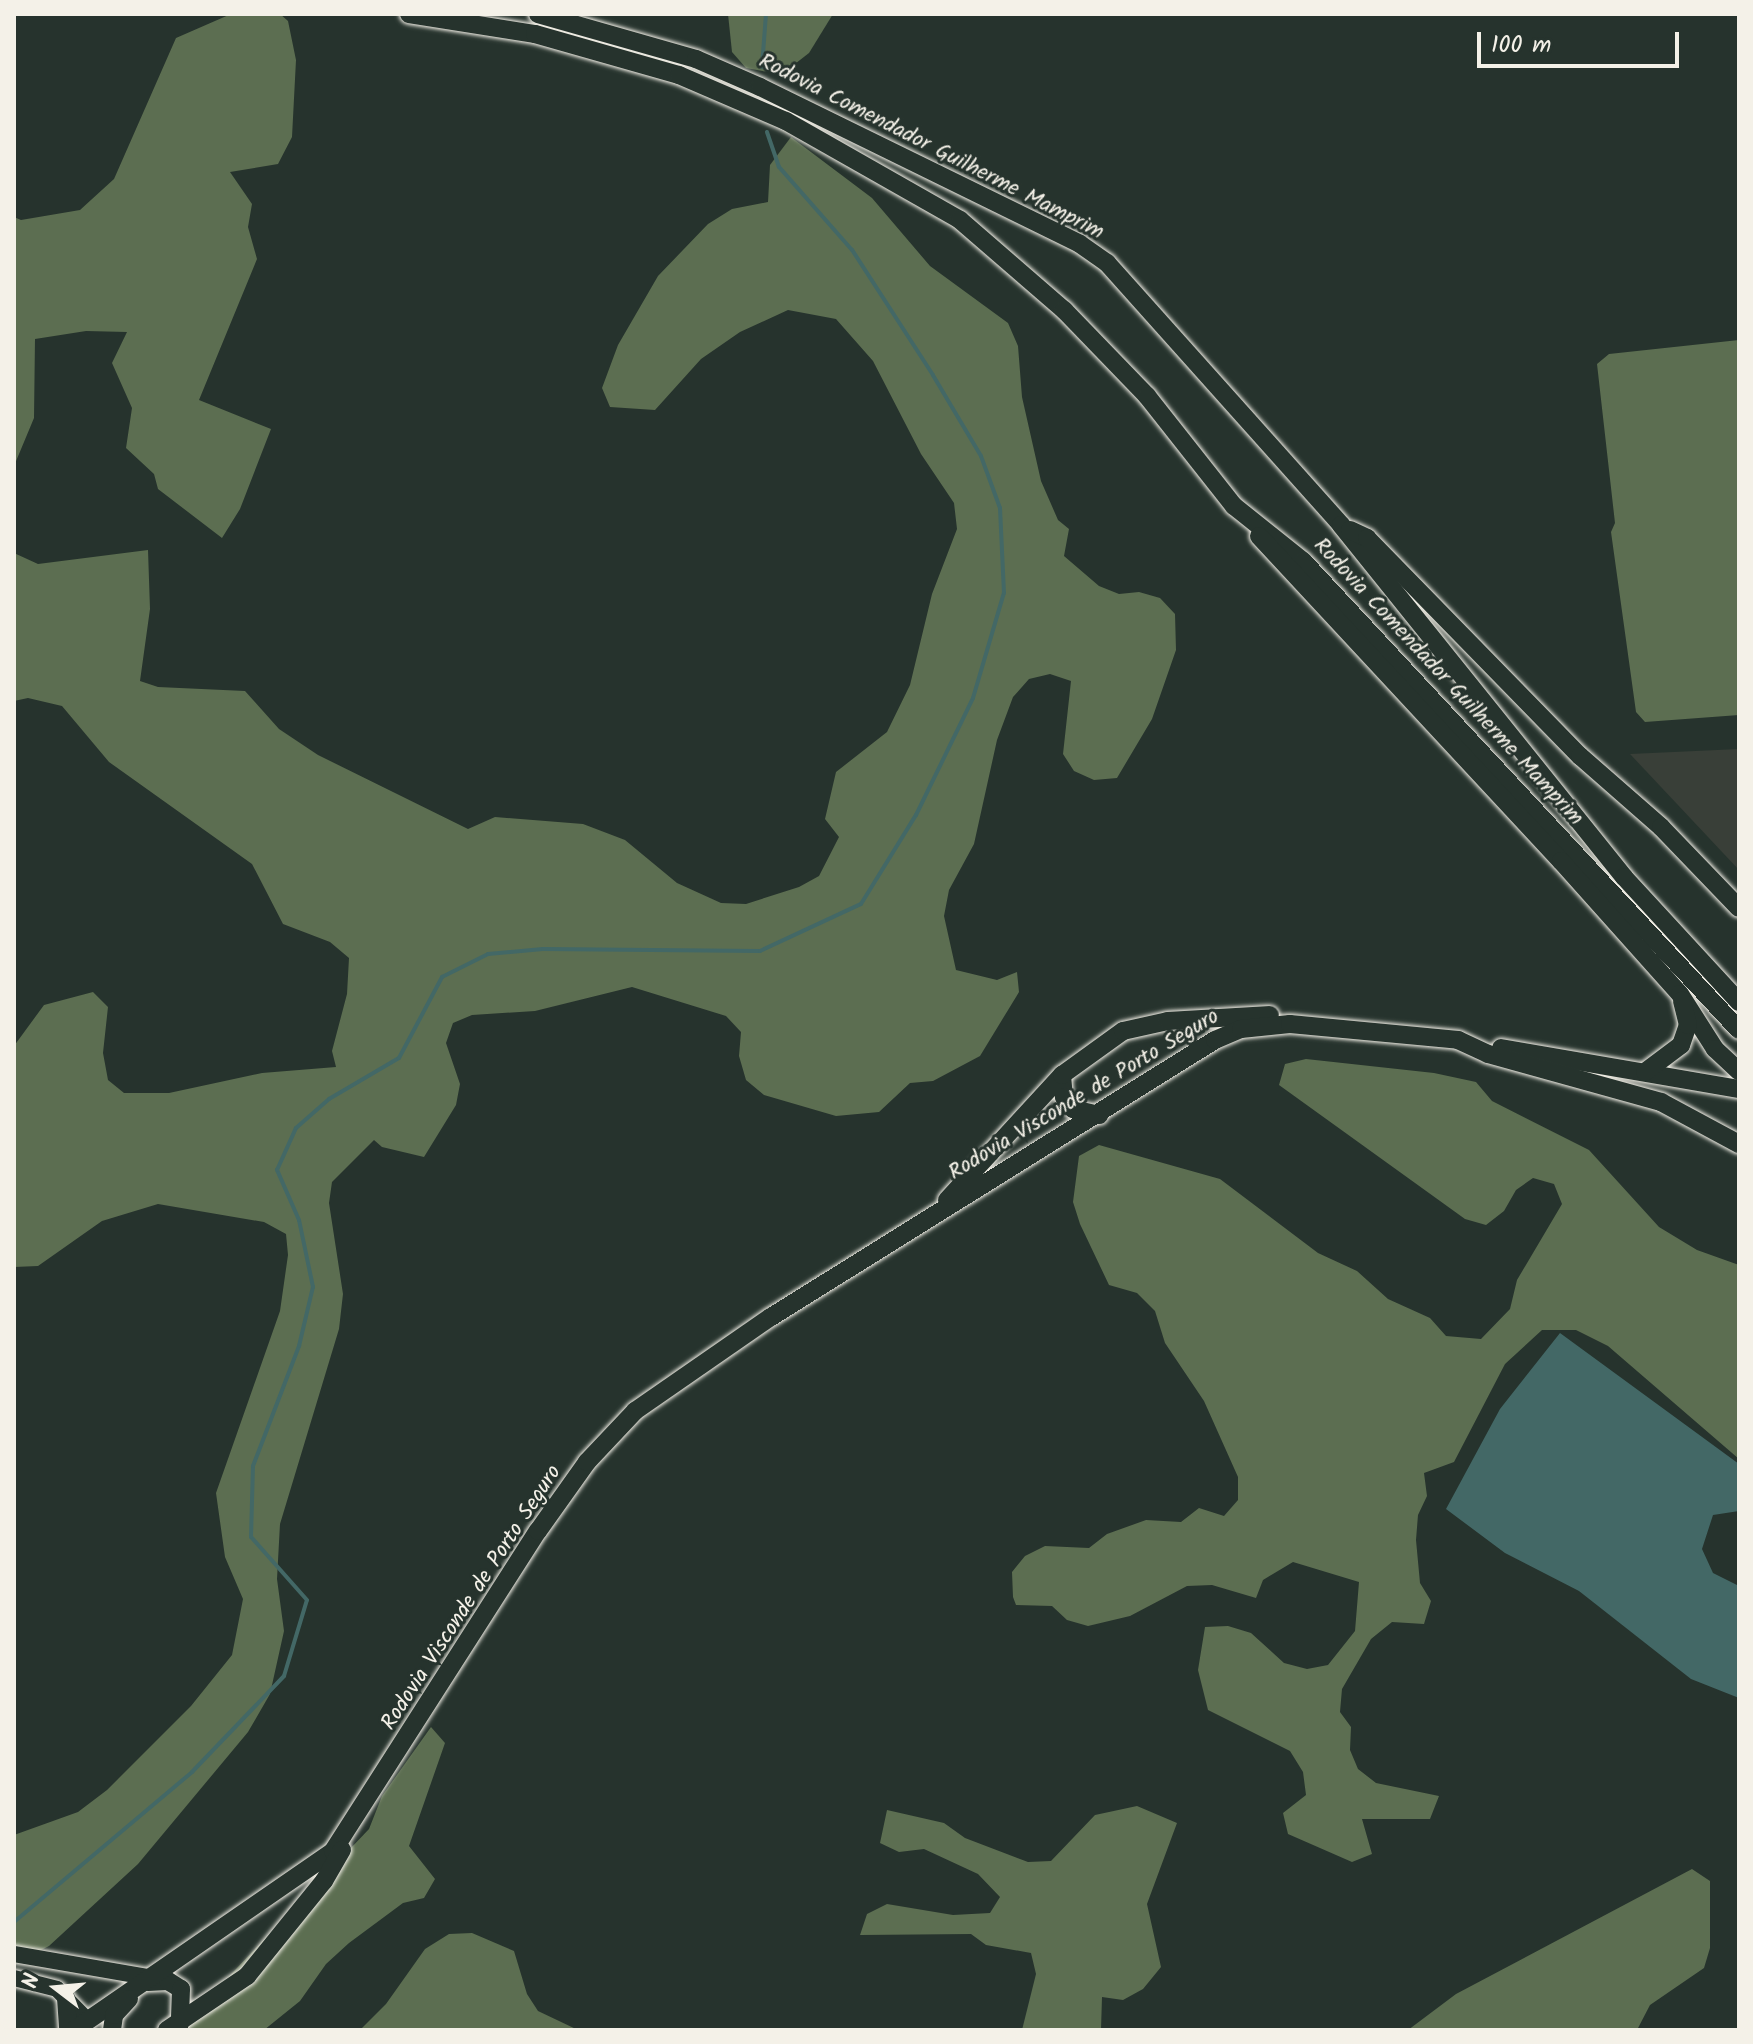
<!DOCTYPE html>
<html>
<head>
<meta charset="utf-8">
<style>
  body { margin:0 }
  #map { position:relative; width:1753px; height:2044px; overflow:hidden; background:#26332d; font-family:Kalam,sans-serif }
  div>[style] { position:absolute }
  .built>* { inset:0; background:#393f38 }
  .green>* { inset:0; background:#5c6e51 }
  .water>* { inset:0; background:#436866 }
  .stream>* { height:4px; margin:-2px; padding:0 2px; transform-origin:2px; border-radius:2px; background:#436866 }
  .roads { filter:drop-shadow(0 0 2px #f4f1e8) drop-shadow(0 0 2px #f4f1e8) }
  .secondary>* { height:16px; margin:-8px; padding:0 8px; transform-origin:8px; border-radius:8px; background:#26332d }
  .primary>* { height:18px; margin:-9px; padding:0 9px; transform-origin:9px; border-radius:9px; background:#26332d }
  span { translate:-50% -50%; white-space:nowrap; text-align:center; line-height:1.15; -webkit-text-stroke:6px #26332d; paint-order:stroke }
  .street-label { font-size:22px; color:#f4f1e8 }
  .frame { position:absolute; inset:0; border:16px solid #f4f1e8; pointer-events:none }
  .north { position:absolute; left:16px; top:1948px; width:80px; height:80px; -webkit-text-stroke:6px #26332d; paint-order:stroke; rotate:286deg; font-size:22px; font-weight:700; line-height:32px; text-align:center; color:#f4f1e8 }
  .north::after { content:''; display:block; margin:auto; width:28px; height:36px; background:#f4f1e8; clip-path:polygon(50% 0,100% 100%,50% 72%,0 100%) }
  .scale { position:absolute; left:1477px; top:32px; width:202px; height:36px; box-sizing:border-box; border:4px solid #f4f1e8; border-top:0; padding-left:10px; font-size:24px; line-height:28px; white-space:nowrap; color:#f4f1e8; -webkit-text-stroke:6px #26332d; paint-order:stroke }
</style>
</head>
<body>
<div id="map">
  <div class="built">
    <div style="clip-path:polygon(1739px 749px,1739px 870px,1630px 754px)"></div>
  </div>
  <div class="green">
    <div style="clip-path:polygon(231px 14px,280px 14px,288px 21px,296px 60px,292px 137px,278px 164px,230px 172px,252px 204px,248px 227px,257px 259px,199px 400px,271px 429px,240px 509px,222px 538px,158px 489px,154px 474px,126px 448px,132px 408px,112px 363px,127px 332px,86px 331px,35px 339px,34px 418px,14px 466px,14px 217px,21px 220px,80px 210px,114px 179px,176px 38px)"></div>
    <div style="clip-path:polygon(728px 14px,833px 14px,809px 53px,791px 67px,768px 72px,746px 68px,732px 52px)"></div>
    <div style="clip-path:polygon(791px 137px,872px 198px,930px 266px,1008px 323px,1018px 346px,1022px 397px,1041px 481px,1058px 520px,1069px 529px,1064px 556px,1099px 586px,1119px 594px,1139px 592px,1160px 598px,1175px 614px,1176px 650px,1152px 719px,1117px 778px,1094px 780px,1074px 771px,1063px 754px,1071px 681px,1050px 674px,1029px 679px,1013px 697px,997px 740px,974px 844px,949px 890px,944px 916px,956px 970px,997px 980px,1017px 972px,1019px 992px,980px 1056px,933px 1081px,910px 1083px,879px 1112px,836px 1116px,764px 1095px,746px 1080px,739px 1056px,741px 1032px,726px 1016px,632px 987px,535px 1011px,472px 1015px,453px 1023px,446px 1043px,460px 1084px,456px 1105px,424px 1157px,382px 1147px,374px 1140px,332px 1182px,329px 1203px,343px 1294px,339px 1329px,280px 1524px,277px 1579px,284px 1631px,270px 1694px,248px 1732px,138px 1864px,49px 1946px,22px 1960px,14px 1958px,14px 1835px,78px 1812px,107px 1790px,191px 1706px,232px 1655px,243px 1599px,225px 1557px,216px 1493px,280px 1311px,288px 1255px,286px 1234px,264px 1222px,158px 1204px,102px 1221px,38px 1266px,14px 1267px,14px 1046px,44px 1005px,93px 992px,108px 1007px,103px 1053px,108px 1080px,124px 1093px,169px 1093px,262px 1073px,336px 1067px,332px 1051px,347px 994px,349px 958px,330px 942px,283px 924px,252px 864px,109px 762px,62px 706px,28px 698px,14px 701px,14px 553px,38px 564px,148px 550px,150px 609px,140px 681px,158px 687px,245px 691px,279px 729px,318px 755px,468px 829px,495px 817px,583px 824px,625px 840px,677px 883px,721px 903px,746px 904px,799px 887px,819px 876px,839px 837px,825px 819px,836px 772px,887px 732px,910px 685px,932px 594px,957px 529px,954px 503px,921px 454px,873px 361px,836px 319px,788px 310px,740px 332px,701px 359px,655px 410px,610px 407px,602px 388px,618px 345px,658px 276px,708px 224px,732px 209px,768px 202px,770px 165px)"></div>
    <div style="clip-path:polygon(1739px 340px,1739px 715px,1645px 722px,1636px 712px,1611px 532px,1615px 523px,1597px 364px,1609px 354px)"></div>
    <div style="clip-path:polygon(1306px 1059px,1434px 1073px,1476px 1082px,1492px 1101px,1589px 1150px,1659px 1227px,1697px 1250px,1739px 1265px,1739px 1459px,1608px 1346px,1576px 1330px,1542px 1330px,1505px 1364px,1454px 1462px,1424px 1473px,1427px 1496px,1418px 1515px,1416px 1540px,1420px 1583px,1431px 1601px,1424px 1624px,1392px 1622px,1371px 1639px,1342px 1689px,1340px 1712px,1351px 1727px,1350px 1750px,1358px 1769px,1376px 1783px,1439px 1796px,1430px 1819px,1362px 1819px,1372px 1854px,1352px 1862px,1288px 1834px,1283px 1813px,1306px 1795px,1303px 1772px,1290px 1751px,1208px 1710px,1198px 1670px,1205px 1627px,1228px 1626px,1251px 1633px,1284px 1663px,1307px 1669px,1328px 1665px,1355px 1631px,1359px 1582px,1293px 1562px,1263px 1580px,1256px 1598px,1212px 1585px,1187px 1586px,1130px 1616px,1088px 1626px,1067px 1620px,1052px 1606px,1016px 1605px,1013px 1597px,1012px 1572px,1025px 1556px,1045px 1546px,1089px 1548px,1107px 1534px,1146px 1520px,1181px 1522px,1199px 1508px,1224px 1516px,1238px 1500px,1238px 1477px,1204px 1401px,1165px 1343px,1155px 1311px,1137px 1293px,1109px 1285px,1080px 1224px,1073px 1202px,1079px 1156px,1099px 1145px,1220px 1179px,1318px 1253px,1357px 1271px,1388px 1299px,1430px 1318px,1446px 1336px,1481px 1339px,1510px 1309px,1517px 1280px,1562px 1204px,1554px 1184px,1533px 1178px,1516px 1190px,1504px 1211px,1486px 1225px,1465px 1219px,1279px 1085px,1285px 1064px)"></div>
    <div style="clip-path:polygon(431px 1727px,445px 1743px,409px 1846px,435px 1879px,424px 1898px,403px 1903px,349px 1943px,326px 1964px,300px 2001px,264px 2030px,178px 2030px,369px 1829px,382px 1796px)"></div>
    <div style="clip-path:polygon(1137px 1806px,1177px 1823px,1147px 1904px,1161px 1967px,1143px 1989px,1123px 2000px,1102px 1997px,1101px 2030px,1022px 2030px,1036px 1974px,1031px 1953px,986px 1945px,971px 1934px,860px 1935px,867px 1914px,887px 1904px,953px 1915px,990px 1913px,1000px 1897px,978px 1874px,924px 1849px,899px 1852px,880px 1843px,887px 1810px,944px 1823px,965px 1838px,1028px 1862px,1051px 1861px,1095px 1815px)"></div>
    <div style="clip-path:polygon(1692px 1869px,1710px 1881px,1710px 1948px,1704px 1968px,1650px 2005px,1637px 2030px,1408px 2030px,1456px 1994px)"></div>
    <div style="clip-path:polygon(472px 1933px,514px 1951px,527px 1994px,538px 2011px,578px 2030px,360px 2030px,386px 2004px,425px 1949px,449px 1934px)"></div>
  </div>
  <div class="water">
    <div style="clip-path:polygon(1560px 1333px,1739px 1464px,1739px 1511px,1713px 1515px,1702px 1549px,1713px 1573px,1739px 1586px,1739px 1698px,1691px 1679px,1579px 1591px,1505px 1553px,1446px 1509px,1500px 1409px)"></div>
  </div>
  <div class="stream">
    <div style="left:762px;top:67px;width:53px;rotate:-85.7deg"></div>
    <div style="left:14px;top:1922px;width:233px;rotate:-40.1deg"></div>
    <div style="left:192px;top:1772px;width:133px;rotate:-46.2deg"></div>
    <div style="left:284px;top:1676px;width:79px;rotate:-73.2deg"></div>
    <div style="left:307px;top:1600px;width:84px;rotate:-131.6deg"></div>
    <div style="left:251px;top:1537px;width:71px;rotate:-88.4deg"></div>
    <div style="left:253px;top:1466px;width:129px;rotate:-69deg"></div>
    <div style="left:299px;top:1346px;width:61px;rotate:-76.7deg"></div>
    <div style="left:313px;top:1287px;width:68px;rotate:-101.8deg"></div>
    <div style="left:299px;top:1220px;width:55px;rotate:-113.7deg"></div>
    <div style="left:277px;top:1170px;width:46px;rotate:-65.7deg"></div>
    <div style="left:296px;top:1128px;width:44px;rotate:-41.3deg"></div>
    <div style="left:329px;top:1099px;width:81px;rotate:-30.4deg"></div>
    <div style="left:399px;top:1058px;width:92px;rotate:-62deg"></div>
    <div style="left:442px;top:977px;width:51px;rotate:-26.6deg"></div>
    <div style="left:488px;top:954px;width:55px;rotate:-5.2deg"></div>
    <div style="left:543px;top:949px;width:217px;rotate:0.5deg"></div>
    <div style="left:760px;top:951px;width:111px;rotate:-25deg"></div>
    <div style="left:861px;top:904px;width:105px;rotate:-58.3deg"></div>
    <div style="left:916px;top:815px;width:130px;rotate:-64deg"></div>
    <div style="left:973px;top:698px;width:109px;rotate:-73.6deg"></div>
    <div style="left:1004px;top:593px;width:85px;rotate:-92.7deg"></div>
    <div style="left:1000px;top:508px;width:55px;rotate:-110.1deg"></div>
    <div style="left:981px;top:456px;width:94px;rotate:-120.7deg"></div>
    <div style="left:933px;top:375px;width:149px;rotate:-122.9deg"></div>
    <div style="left:852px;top:250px;width:111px;rotate:-131.3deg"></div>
    <div style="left:779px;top:167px;width:37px;rotate:-109deg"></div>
  </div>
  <div class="roads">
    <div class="secondary">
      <div style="left:14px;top:1954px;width:141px;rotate:9.8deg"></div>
      <div style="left:14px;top:1978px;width:44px;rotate:14.3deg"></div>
      <div style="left:57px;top:1989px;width:43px;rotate:45.9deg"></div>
    </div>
    <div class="primary">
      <div style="left:409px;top:14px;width:128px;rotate:9deg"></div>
      <div style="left:535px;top:34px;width:150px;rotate:15.9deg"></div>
      <div style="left:679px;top:75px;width:116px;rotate:23.3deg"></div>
      <div style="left:786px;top:121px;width:200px;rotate:29.6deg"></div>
      <div style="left:960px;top:220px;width:138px;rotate:40.9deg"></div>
      <div style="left:1064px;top:310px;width:120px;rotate:46deg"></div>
      <div style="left:1147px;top:396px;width:140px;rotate:51.7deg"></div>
      <div style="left:1234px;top:506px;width:88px;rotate:38.6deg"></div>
      <div style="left:1303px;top:561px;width:640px;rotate:47.09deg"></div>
      <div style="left:538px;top:14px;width:164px;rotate:15.9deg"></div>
      <div style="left:696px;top:59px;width:70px;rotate:23.6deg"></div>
      <div style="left:760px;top:87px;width:356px;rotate:26.1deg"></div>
      <div style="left:1080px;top:244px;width:33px;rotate:35deg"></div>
      <div style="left:1107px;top:263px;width:351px;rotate:48.2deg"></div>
      <div style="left:1341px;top:525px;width:452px;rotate:51.2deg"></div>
      <div style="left:1624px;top:877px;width:170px;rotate:47.4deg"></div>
      <div style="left:1350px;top:530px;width:19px;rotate:25deg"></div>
      <div style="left:1367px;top:538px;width:305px;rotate:45.7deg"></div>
      <div style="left:1580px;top:756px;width:108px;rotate:41.2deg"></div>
      <div style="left:1661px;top:827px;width:112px;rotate:46.1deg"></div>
      <div style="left:1259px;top:536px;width:444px;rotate:47.1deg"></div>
      <div style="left:1561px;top:861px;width:178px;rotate:48.2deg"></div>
      <div style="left:1680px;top:994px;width:65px;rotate:57.5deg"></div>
      <div style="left:1715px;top:1049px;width:33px;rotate:43deg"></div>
      <div style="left:1501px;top:1048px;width:242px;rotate:9.8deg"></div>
      <div style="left:1645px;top:1072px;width:45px;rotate:-36.9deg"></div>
      <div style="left:1681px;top:1045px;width:21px;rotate:-71deg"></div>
      <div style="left:1688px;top:1025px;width:25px;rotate:-104deg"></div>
      <div style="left:1062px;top:1075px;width:22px;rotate:85deg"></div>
      <div style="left:1064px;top:1097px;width:15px;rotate:53deg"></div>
      <div style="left:1073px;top:1109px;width:27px;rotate:13deg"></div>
      <div style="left:947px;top:1200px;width:170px;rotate:-47.4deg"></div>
      <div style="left:1062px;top:1075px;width:75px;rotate:-35.8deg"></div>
      <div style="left:1123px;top:1031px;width:46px;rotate:-12.5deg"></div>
      <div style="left:1168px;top:1021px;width:102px;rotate:-3.4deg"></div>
      <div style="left:148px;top:1982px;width:20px;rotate:-3deg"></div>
      <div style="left:168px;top:1981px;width:15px;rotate:32deg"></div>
      <div style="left:181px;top:1989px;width:35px;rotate:92deg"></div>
      <div style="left:66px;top:1998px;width:32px;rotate:86deg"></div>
      <div style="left:74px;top:2030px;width:315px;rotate:-34.6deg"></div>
      <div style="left:333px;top:1851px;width:380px;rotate:-57.4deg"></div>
      <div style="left:538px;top:1531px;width:85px;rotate:-54.6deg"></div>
      <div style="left:587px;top:1462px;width:70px;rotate:-46.7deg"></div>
      <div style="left:635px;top:1411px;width:165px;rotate:-34.7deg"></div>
      <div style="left:771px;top:1317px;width:523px;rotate:-31.96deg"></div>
      <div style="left:1215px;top:1040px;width:28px;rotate:-23deg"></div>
      <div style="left:1241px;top:1029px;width:49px;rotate:-5.8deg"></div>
      <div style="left:1290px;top:1024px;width:169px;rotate:5.4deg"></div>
      <div style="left:1458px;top:1040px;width:33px;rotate:25deg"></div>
      <div style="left:1488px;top:1054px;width:180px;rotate:15.5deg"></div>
      <div style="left:1661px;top:1102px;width:89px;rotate:28.3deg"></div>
      <div style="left:112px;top:2030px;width:15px;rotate:-82deg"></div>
      <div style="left:114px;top:2015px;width:22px;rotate:-47deg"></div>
      <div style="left:167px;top:2030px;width:97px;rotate:-34deg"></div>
      <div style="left:247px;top:1976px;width:122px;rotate:-51deg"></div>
      <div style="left:324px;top:1881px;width:36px;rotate:-60deg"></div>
    </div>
  </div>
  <div class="street-label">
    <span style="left:931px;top:147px;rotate:27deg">Rodovia Comendador Guilherme Mamprim</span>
    <span style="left:1448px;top:682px;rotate:47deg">Rodovia Comendador Guilherme Mamprim</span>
    <span style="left:1084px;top:1095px;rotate:-31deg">Rodovia Visconde de Porto Seguro</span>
    <span style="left:472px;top:1598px;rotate:-57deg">Rodovia Visconde de Porto Seguro</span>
  </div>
  <div class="frame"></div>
  <div class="north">N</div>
  <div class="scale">100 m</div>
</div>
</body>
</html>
